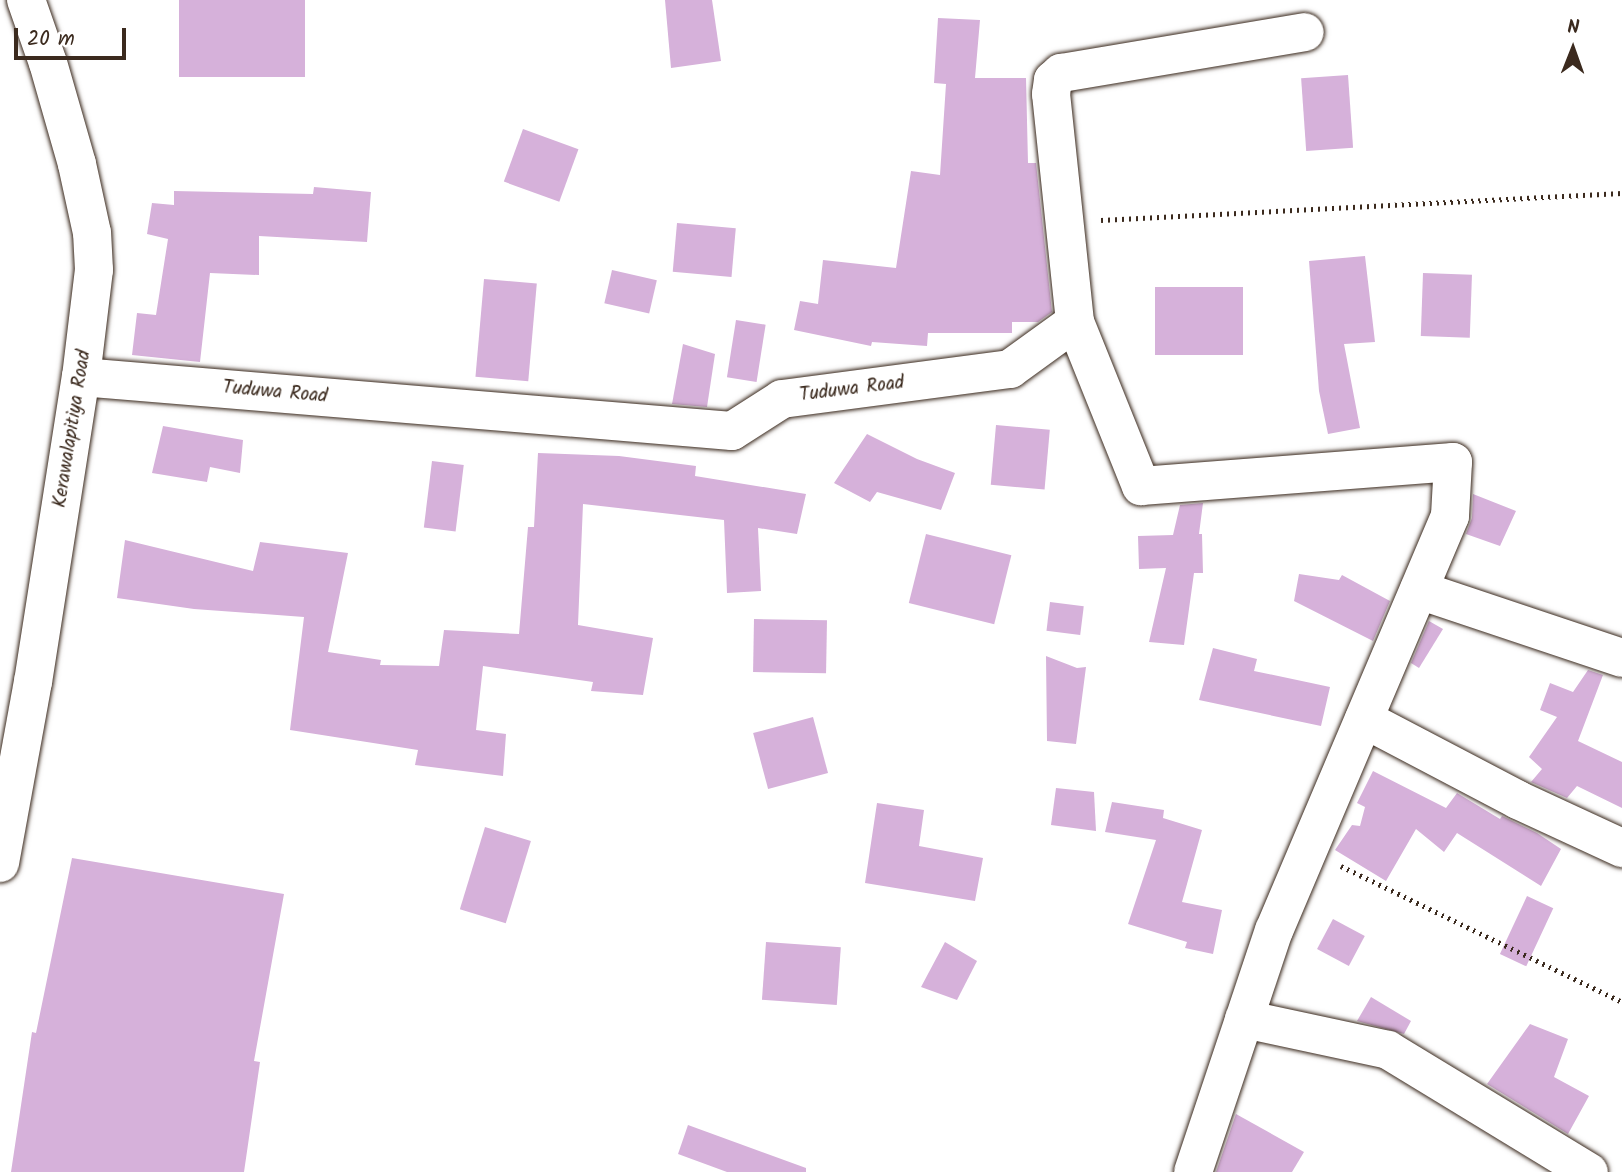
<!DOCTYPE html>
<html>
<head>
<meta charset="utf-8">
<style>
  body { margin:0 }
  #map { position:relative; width:1622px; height:1172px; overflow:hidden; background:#fff; font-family:Kalam,sans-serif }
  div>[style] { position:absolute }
  .building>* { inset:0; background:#d6b1da; transform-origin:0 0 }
  .path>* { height:4.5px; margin-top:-2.25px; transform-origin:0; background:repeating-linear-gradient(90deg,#3b2a1e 0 2px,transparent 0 7px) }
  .roads { filter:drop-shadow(0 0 2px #3b2a1e) drop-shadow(0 0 2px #3b2a1e) }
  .street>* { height:38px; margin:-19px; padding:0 19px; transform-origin:19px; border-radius:19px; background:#fff }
  .secondary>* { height:38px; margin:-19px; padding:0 19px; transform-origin:19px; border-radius:19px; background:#fff }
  span { translate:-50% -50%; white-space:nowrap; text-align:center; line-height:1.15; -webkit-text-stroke:6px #fff; paint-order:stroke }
  .street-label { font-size:19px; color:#3b2a1e }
  .north { position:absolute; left:1538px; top:14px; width:70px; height:70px; -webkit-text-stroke:5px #fff; paint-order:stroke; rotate:1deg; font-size:19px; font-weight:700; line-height:28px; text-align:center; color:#3b2a1e }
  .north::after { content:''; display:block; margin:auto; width:24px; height:32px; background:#3b2a1e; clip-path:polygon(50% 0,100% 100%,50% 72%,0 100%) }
  .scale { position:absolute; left:14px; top:28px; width:112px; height:32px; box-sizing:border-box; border:4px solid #3b2a1e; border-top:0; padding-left:9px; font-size:21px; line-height:24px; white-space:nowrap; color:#3b2a1e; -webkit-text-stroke:5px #fff; paint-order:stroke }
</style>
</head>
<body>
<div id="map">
  <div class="building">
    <div style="left:179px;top:0;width:126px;height:77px"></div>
    <div style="clip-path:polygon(665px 0,712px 0,721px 61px,671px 68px)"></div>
    <div style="clip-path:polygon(938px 18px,980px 20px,975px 78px,1026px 78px,1028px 163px,1036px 163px,1052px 312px,1038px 322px,1012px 322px,1012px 333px,928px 333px,927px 346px,872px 342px,871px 346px,794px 330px,800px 301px,818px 304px,823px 260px,896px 268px,911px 171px,940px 175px,946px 84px,934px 83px)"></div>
    <div style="left:1348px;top:75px;width:73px;height:47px;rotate:86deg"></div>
    <div style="left:523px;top:129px;width:59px;height:56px;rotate:20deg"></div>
    <div style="clip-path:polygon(314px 187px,371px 192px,367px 242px,259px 236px,259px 275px,210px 273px,200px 362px,132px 355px,137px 313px,156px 315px,168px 239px,147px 234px,152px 203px,174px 205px,174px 191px,313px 194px)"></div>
    <div style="left:677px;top:223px;width:59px;height:49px;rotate:5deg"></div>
    <div style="clip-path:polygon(1365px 256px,1375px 342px,1344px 344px,1360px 428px,1328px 434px,1319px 391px,1309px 261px)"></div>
    <div style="left:612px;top:270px;width:46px;height:34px;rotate:13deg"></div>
    <div style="left:1423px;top:273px;width:49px;height:63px;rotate:2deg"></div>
    <div style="left:484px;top:279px;width:53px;height:98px;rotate:5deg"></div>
    <div style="left:1243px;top:287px;width:68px;height:88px;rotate:90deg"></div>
    <div style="left:736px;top:320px;width:30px;height:58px;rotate:9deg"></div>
    <div style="clip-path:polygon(683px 344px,715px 354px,707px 407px,672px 404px)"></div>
    <div style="left:996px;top:425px;width:54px;height:60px;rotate:5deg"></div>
    <div style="clip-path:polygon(163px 426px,243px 440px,240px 473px,210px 467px,207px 482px,152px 473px)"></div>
    <div style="clip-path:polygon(867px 434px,917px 459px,955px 473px,941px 510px,877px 492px,870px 502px,834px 483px)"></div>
    <div style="clip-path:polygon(538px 453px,619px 456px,696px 466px,695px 476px,806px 494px,797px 534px,758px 528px,761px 591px,727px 593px,724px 520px,583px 504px,578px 625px,653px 638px,643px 695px,591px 691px,593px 682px,483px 666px,476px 730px,506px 734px,503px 776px,415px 765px,418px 750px,290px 730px,304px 617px,194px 609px,117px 598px,125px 540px,253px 571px,260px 542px,348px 553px,328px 652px,381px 660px,380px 665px,439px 666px,444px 630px,519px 634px,528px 527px,534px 527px)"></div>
    <div style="left:432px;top:461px;width:32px;height:67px;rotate:7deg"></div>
    <div style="clip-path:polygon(1473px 494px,1516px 511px,1500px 546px,1466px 534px,1472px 518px)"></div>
    <div style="clip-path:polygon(1203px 503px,1199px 534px,1202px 534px,1203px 573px,1194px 573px,1184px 645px,1149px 642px,1166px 568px,1139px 569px,1138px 536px,1173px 535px,1180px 505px)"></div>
    <div style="left:926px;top:534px;width:88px;height:71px;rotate:14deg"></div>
    <div style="clip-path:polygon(1299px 574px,1339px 580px,1342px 575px,1390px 601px,1373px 641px,1294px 601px)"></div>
    <div style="left:1050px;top:602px;width:34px;height:29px;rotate:7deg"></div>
    <div style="left:754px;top:619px;width:73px;height:53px;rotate:1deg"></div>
    <div style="clip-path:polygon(1429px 621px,1443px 629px,1419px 668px,1411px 663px)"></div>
    <div style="clip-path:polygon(1213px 648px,1257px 659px,1254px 671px,1330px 687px,1321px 726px,1199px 700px)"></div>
    <div style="clip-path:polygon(1046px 656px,1077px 668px,1086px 667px,1076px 744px,1047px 741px)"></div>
    <div style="clip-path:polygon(1588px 670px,1603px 675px,1578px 741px,1622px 762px,1622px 808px,1577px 786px,1567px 798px,1531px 782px,1542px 769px,1529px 757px,1557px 717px,1540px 710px,1550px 683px,1573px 692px)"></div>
    <div style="left:813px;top:717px;width:58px;height:62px;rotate:75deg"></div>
    <div style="clip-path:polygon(1373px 771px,1446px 808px,1457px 793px,1500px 819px,1502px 816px,1537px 833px,1561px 849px,1541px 886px,1457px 833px,1444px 852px,1416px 829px,1386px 881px,1335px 850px,1352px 825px,1360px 826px,1365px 807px,1357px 803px)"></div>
    <div style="clip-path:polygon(1056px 788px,1094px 792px,1096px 831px,1051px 825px)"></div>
    <div style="clip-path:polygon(1112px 802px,1164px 810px,1163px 818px,1202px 830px,1182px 902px,1222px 910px,1213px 954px,1185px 948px,1187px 942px,1128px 924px,1156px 840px,1105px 832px)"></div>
    <div style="clip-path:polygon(877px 803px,924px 810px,919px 846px,983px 858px,975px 901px,865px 883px)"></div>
    <div style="left:485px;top:827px;width:48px;height:86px;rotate:17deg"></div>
    <div style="clip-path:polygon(72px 858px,284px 894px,254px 1061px,260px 1062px,244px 1172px,11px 1172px,32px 1032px,36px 1033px)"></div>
    <div style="left:1527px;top:896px;width:29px;height:64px;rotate:25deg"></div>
    <div style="left:1333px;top:919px;width:36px;height:34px;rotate:28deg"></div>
    <div style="left:766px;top:942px;width:75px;height:58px;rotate:4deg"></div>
    <div style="clip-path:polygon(945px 942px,977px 961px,957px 1000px,921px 987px)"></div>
    <div style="clip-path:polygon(1371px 997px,1411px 1021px,1404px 1034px,1357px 1021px)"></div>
    <div style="clip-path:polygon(1530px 1024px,1568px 1039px,1554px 1077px,1589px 1096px,1568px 1134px,1487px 1084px)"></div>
    <div style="clip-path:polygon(1236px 1114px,1304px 1152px,1292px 1172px,1216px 1172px)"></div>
    <div style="clip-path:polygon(688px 1125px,806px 1168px,806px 1172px,727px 1172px,678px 1154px)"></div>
  </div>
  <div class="path">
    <div style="left:1101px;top:220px;width:522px;rotate:-2.97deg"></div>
    <div style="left:1341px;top:866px;width:312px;rotate:25.8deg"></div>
  </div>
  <div class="roads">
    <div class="street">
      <div style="left:1075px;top:322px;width:177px;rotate:68.1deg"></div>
      <div style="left:1141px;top:486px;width:313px;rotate:-4.4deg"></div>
      <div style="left:1453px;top:462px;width:54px;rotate:93.2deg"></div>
      <div style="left:1450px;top:516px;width:450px;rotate:113deg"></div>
      <div style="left:1274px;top:930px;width:255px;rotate:108.5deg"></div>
      <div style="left:81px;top:377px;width:653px;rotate:4.74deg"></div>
      <div style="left:732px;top:431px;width:59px;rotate:-32.6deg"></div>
      <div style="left:782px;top:399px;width:230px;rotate:-7.5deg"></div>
      <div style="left:1010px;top:369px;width:80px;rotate:-35.9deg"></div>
      <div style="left:1075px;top:322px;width:229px;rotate:-96deg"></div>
      <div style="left:1051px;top:94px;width:14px;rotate:-82deg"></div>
      <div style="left:1053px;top:80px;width:11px;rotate:-41deg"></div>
      <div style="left:1061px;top:73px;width:247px;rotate:-9.5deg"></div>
      <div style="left:1419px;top:590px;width:214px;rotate:18.5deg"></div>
      <div style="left:1364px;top:719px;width:174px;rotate:27.7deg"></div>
      <div style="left:1518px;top:800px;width:115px;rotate:24.8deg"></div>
      <div style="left:1244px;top:1019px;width:147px;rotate:12.1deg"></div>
      <div style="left:1388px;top:1050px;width:235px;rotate:31.3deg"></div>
    </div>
    <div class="secondary">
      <div style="left:0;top:863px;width:184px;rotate:-79.7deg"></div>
      <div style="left:33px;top:682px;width:309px;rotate:-81.1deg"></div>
      <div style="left:81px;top:377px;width:108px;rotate:-83.1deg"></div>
      <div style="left:94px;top:270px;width:37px;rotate:-93deg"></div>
      <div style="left:92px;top:233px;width:71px;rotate:-102.3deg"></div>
      <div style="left:77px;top:164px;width:105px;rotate:-106deg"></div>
      <div style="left:48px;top:63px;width:67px;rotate:-109.2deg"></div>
    </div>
  </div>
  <div class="street-label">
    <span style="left:852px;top:390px;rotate:-7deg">Tuduwa Road</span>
    <span style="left:275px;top:393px;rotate:5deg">Tuduwa Road</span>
    <span style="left:73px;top:429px;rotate:-81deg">Kerawalapitiya Road</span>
  </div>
  <div class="north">N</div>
  <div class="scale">20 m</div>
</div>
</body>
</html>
